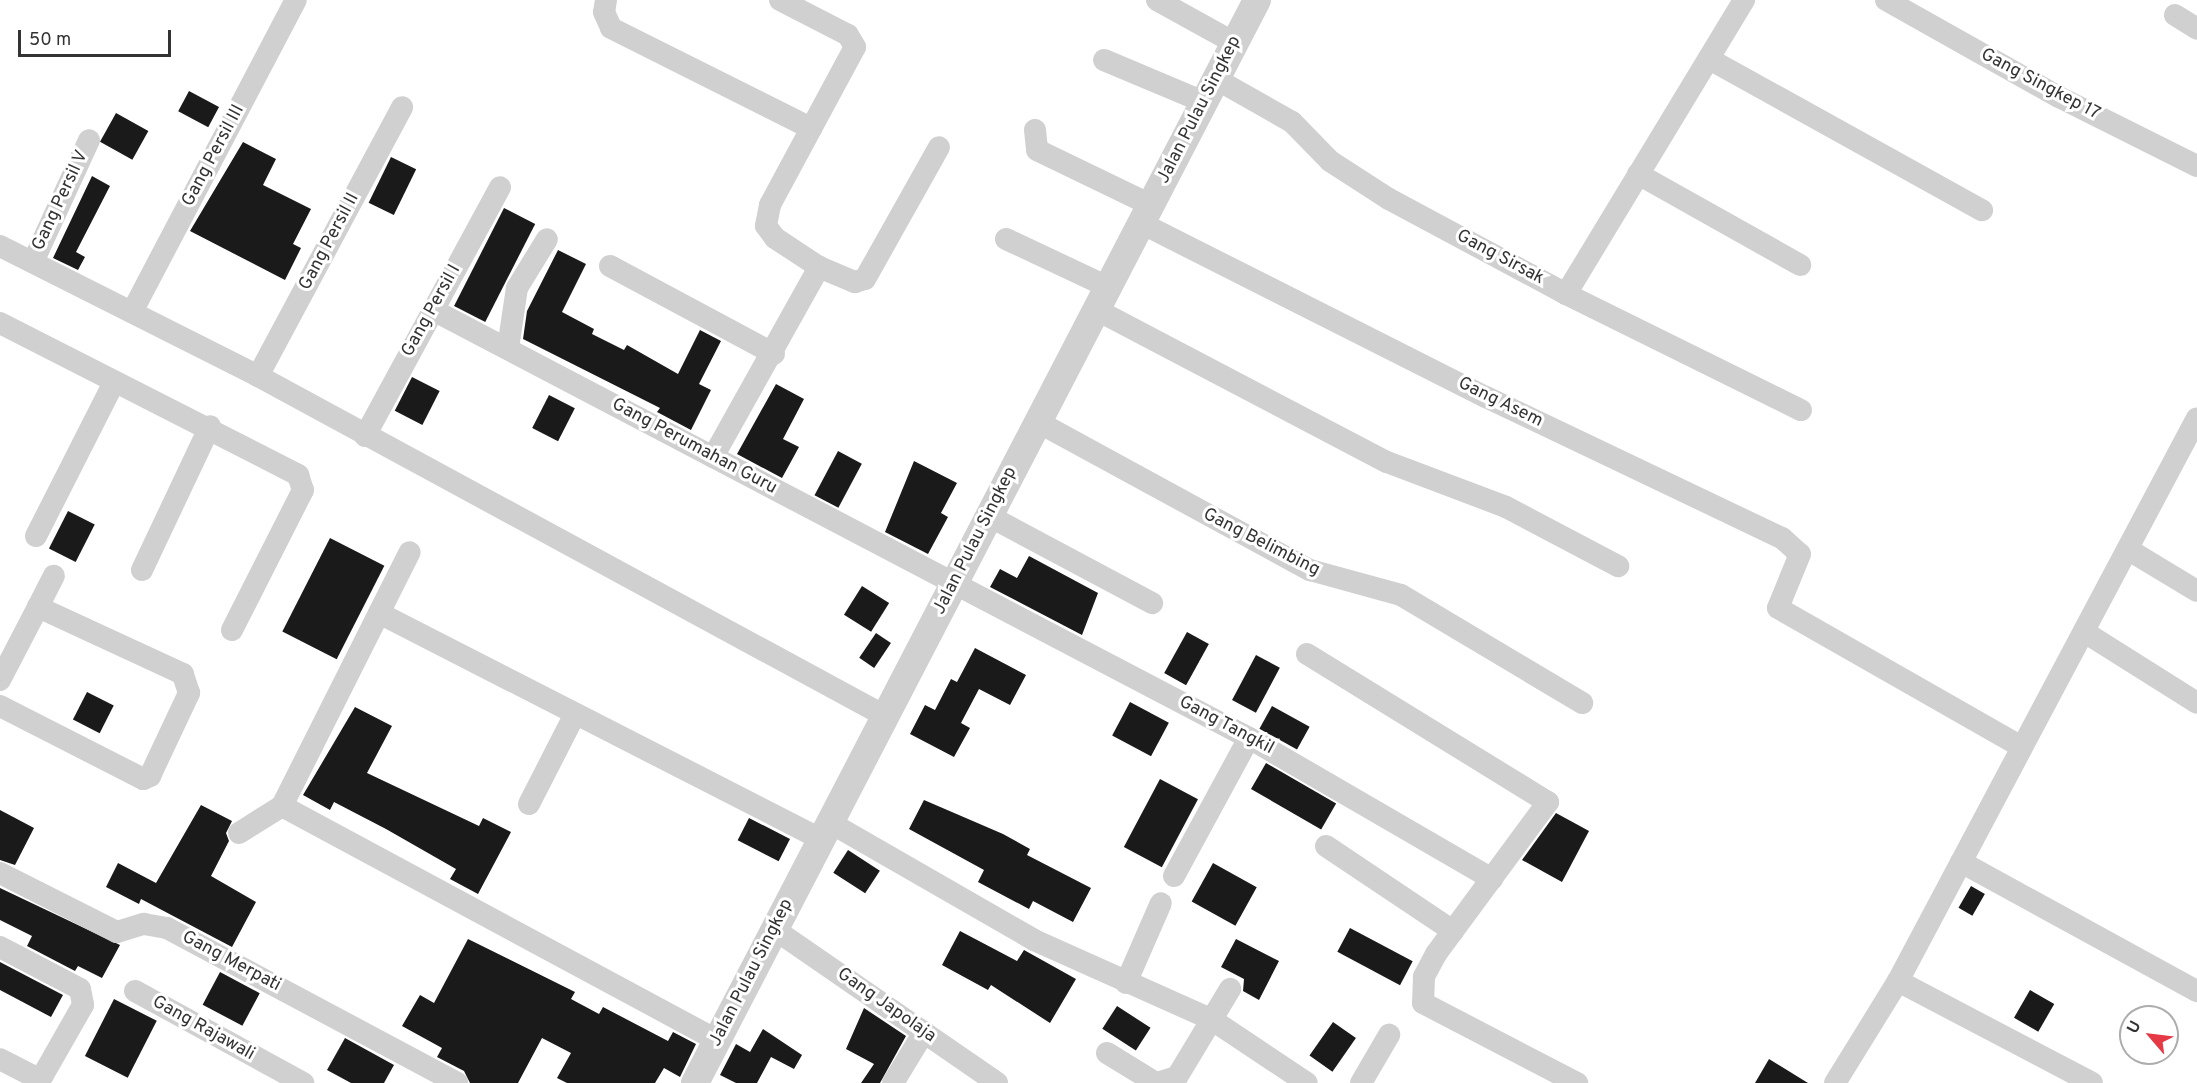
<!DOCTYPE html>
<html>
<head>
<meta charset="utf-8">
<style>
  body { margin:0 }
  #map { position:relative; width:2197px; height:1083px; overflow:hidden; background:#fff; font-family:Overpass,sans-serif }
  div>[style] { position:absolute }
  .building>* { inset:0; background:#1a1a1a; transform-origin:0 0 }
  .minor>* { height:22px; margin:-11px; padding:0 11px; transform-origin:11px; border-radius:11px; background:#d0d0d0 }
  .tertiary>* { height:28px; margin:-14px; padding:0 14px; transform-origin:14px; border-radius:14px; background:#d0d0d0 }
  span { translate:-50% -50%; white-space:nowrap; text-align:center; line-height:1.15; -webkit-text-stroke:6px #fff; paint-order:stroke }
  .street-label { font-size:18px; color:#333 }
  .north { position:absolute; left:2119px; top:1005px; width:60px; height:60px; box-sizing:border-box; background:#fff; border:2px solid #adadad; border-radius:50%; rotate:298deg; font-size:16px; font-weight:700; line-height:24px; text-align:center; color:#333 }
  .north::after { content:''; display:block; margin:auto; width:21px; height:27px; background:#e63946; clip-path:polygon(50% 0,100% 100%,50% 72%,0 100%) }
  .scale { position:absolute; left:18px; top:30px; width:153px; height:27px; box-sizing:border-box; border:3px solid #333; border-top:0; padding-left:8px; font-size:18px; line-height:21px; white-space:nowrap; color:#333; -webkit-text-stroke:4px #fff; paint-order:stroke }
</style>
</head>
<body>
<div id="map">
  <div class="building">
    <div style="left:189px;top:91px;width:34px;height:23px;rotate:28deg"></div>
    <div style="left:116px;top:113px;width:37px;height:33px;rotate:29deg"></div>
    <div style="clip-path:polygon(243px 142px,276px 159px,263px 185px,311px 209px,293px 244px,301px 248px,285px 280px,190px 231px)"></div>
    <div style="left:391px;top:157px;width:28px;height:51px;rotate:26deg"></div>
    <div style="clip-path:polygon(92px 176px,110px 186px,76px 252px,85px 257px,78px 270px,53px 258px)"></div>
    <div style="left:504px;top:208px;width:35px;height:110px;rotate:27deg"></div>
    <div style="clip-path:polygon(558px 250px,586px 264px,562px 312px,594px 329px,592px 334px,624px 350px,627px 345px,678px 374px,700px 330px,721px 341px,699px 384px,711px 390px,691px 430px,657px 412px,660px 408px,523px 339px,527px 311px)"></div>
    <div style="left:412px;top:377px;width:31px;height:38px;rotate:27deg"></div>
    <div style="clip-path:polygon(776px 384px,804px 399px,783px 439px,799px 447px,782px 478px,737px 454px)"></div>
    <div style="left:549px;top:395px;width:29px;height:37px;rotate:27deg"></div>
    <div style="left:838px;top:451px;width:27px;height:50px;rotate:28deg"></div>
    <div style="clip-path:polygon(914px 461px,957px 483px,941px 513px,948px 517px,928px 554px,885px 532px)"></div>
    <div style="left:68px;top:511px;width:30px;height:42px;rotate:27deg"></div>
    <div style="left:330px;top:538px;width:61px;height:105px;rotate:27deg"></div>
    <div style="clip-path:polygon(1029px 556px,1098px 593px,1082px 635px,990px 587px,1000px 569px,1017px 578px)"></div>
    <div style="left:862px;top:586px;width:32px;height:34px;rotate:32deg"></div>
    <div style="left:1187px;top:632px;width:25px;height:47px;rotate:29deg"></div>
    <div style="left:876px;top:633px;width:18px;height:30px;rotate:34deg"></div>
    <div style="clip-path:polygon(975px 648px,1026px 675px,1010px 705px,979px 689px,961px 723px,970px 728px,954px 757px,910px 734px,925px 705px,935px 710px,951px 679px,957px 682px)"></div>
    <div style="left:1256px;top:655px;width:27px;height:51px;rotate:28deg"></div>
    <div style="left:87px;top:692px;width:30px;height:31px;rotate:27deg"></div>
    <div style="left:1130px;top:702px;width:44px;height:38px;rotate:28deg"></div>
    <div style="left:1272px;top:706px;width:43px;height:26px;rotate:29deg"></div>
    <div style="clip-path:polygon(355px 707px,392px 726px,367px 773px,479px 826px,483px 818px,511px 832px,478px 894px,450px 879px,456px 869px,386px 829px,334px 802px,330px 810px,303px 795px)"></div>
    <div style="left:1266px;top:763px;width:81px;height:30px;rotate:30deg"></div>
    <div style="left:1160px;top:779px;width:43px;height:77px;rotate:28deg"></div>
    <div style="clip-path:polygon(924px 800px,1003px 834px,1030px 849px,1027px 855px,1091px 888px,1073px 922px,1033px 901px,1029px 909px,978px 882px,984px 870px,909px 829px)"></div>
    <div style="clip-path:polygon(201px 805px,232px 821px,226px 833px,229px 841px,211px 876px,256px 902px,232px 947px,141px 899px,139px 904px,106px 887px,118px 863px,156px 883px)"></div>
    <div style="clip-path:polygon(0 810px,34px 828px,15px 865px,0 860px)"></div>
    <div style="clip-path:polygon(1556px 813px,1589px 831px,1562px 882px,1522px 860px)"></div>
    <div style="left:749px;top:818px;width:46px;height:25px;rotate:27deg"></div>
    <div style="left:848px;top:850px;width:38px;height:27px;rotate:33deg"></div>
    <div style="left:1213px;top:863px;width:50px;height:44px;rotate:29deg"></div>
    <div style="left:1971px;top:886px;width:16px;height:25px;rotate:30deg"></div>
    <div style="clip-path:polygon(0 888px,120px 945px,102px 978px,78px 966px,75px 971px,27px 946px,32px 936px,0 920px)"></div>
    <div style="left:1350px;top:928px;width:71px;height:27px;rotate:28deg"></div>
    <div style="clip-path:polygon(960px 931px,1017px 961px,1024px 950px,1076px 979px,1050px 1023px,991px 985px,988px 990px,942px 965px)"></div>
    <div style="clip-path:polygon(468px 939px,575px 992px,571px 999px,599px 1014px,603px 1007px,668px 1041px,673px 1032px,696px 1044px,680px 1077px,664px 1068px,655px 1083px,567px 1083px,557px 1078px,571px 1053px,542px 1038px,518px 1083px,470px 1083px,464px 1071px,437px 1057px,442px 1048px,402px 1026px,420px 995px,434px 1003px)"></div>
    <div style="clip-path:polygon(1236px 939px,1279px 961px,1259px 1000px,1243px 991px,1244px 979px,1221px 967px)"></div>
    <div style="clip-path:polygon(0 962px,63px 995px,51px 1017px,0 990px)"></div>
    <div style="left:220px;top:972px;width:45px;height:37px;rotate:28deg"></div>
    <div style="left:2030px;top:990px;width:28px;height:32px;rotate:30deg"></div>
    <div style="left:114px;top:999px;width:48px;height:64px;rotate:27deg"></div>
    <div style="left:1117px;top:1006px;width:40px;height:27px;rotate:33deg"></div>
    <div style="clip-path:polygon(864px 1008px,906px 1036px,880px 1083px,861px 1083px,874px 1064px,846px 1049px)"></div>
    <div style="left:1333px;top:1022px;width:28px;height:41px;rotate:35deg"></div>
    <div style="clip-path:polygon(763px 1029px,802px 1055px,794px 1069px,771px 1057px,757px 1083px,736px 1083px,720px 1075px,736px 1044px,750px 1052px)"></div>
    <div style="clip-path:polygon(345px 1038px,394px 1065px,384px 1083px,351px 1083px,327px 1070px)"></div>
    <div style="clip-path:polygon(1769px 1059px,1808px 1083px,1755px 1083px)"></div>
  </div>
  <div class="minor">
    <div style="left:606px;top:0;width:12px;rotate:99deg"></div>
    <div style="left:604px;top:12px;width:17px;rotate:66deg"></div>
    <div style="left:611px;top:28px;width:224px;rotate:26.6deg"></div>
    <div style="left:780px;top:0;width:76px;rotate:27.2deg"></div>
    <div style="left:848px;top:35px;width:14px;rotate:60deg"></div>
    <div style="left:855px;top:47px;width:179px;rotate:118.3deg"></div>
    <div style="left:770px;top:205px;width:21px;rotate:101deg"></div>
    <div style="left:766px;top:226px;width:15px;rotate:53deg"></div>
    <div style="left:775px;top:238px;width:53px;rotate:33.4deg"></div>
    <div style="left:819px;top:267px;width:39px;rotate:23deg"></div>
    <div style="left:855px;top:282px;width:10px;rotate:-17deg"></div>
    <div style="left:865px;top:279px;width:151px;rotate:-60.7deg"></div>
    <div style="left:1157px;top:0;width:89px;rotate:28.9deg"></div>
    <div style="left:1886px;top:0;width:198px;rotate:29.3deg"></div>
    <div style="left:2059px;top:97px;width:154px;rotate:26.6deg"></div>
    <div style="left:2175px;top:15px;width:26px;rotate:32deg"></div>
    <div style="left:1104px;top:60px;width:108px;rotate:22.8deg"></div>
    <div style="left:1711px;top:60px;width:310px;rotate:29deg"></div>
    <div style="left:1216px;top:79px;width:87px;rotate:29.5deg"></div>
    <div style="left:1292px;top:122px;width:54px;rotate:45.7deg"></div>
    <div style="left:1330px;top:161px;width:70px;rotate:32.8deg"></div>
    <div style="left:1389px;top:199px;width:201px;rotate:28.2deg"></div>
    <div style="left:1566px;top:294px;width:262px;rotate:26.3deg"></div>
    <div style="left:1035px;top:130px;width:20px;rotate:84deg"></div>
    <div style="left:1037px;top:150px;width:127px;rotate:25.8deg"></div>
    <div style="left:1638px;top:174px;width:186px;rotate:29.3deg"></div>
    <div style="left:1141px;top:223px;width:386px;rotate:26.8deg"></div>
    <div style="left:1486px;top:397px;width:328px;rotate:25.5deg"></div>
    <div style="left:1782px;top:538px;width:24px;rotate:42deg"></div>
    <div style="left:1800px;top:554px;width:58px;rotate:112.2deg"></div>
    <div style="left:1778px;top:608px;width:279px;rotate:29.7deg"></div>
    <div style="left:1006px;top:239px;width:113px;rotate:25.2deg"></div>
    <div style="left:0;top:246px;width:289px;rotate:26.7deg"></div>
    <div style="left:258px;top:376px;width:713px;rotate:28.47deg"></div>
    <div style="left:33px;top:262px;width:134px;rotate:-65.3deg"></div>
    <div style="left:610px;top:266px;width:186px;rotate:28.2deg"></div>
    <div style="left:1566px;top:294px;width:344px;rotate:-58.8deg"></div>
    <div style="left:433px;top:310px;width:921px;rotate:27.68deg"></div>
    <div style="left:1249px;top:738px;width:281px;rotate:30.1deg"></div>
    <div style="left:1097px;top:310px;width:327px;rotate:27.7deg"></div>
    <div style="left:1387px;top:462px;width:127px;rotate:20.7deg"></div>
    <div style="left:1506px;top:507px;width:127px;rotate:27.8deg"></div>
    <div style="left:132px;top:312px;width:352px;rotate:-62.3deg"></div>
    <div style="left:0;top:323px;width:335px;rotate:27deg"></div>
    <div style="left:298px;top:475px;width:16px;rotate:72deg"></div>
    <div style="left:303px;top:490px;width:157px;rotate:116.9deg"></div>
    <div style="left:508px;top:348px;width:61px;rotate:-81.5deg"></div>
    <div style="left:517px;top:288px;width:57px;rotate:-58.5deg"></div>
    <div style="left:258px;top:376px;width:305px;rotate:-61.8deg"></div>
    <div style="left:1038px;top:422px;width:310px;rotate:28.6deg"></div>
    <div style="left:1310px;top:570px;width:94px;rotate:15.4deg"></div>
    <div style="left:1401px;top:595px;width:211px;rotate:30.8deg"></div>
    <div style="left:365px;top:436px;width:283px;rotate:-61.5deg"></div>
    <div style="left:713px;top:457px;width:218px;rotate:-60.8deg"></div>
    <div style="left:989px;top:516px;width:185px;rotate:28.1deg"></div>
    <div style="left:36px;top:536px;width:173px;rotate:-63.1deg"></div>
    <div style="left:2129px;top:550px;width:79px;rotate:31.1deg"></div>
    <div style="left:142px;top:570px;width:159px;rotate:-64.7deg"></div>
    <div style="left:379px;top:613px;width:496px;rotate:27.1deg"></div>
    <div style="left:2086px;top:633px;width:131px;rotate:32.2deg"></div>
    <div style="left:1307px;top:654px;width:283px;rotate:31.6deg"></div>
    <div style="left:1548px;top:802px;width:189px;rotate:126.4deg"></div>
    <div style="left:1436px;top:954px;width:26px;rotate:118deg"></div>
    <div style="left:1424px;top:977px;width:26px;rotate:92deg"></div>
    <div style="left:1423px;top:1003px;width:174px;rotate:27.5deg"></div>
    <div style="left:0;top:680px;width:82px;rotate:-62.5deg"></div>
    <div style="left:0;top:706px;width:161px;rotate:27deg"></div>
    <div style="left:143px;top:779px;width:8px;rotate:-23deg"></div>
    <div style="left:150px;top:776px;width:92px;rotate:-64.8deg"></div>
    <div style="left:189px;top:693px;width:20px;rotate:-108deg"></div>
    <div style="left:183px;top:674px;width:160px;rotate:-155.2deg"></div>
    <div style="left:38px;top:607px;width:35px;rotate:-63deg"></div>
    <div style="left:529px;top:804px;width:101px;rotate:-62.9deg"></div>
    <div style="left:282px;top:806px;width:494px;rotate:28.3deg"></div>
    <div style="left:829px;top:822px;width:237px;rotate:29.9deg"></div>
    <div style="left:1034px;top:940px;width:194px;rotate:24.1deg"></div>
    <div style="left:1211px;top:1019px;width:115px;rotate:33.7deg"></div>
    <div style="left:239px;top:833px;width:51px;rotate:-32.1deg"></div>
    <div style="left:282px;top:806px;width:284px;rotate:-63.3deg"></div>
    <div style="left:1326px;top:846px;width:153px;rotate:33.8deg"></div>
    <div style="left:1961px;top:862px;width:269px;rotate:28.7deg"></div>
    <div style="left:0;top:873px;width:131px;rotate:26.8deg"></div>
    <div style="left:117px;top:932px;width:28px;rotate:-17deg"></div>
    <div style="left:144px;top:924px;width:23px;rotate:10deg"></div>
    <div style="left:167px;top:928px;width:329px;rotate:28.1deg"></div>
    <div style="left:1174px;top:876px;width:157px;rotate:-61.5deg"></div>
    <div style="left:774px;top:929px;width:271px;rotate:34.6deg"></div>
    <div style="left:0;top:947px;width:90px;rotate:27.7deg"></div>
    <div style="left:80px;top:989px;width:16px;rotate:79deg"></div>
    <div style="left:83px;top:1005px;width:81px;rotate:119.7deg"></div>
    <div style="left:43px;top:1075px;width:8px;rotate:166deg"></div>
    <div style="left:35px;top:1077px;width:39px;rotate:-153deg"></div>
    <div style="left:1898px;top:981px;width:219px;rotate:27.7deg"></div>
    <div style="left:1126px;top:983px;width:87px;rotate:-66.4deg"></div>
    <div style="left:135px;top:991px;width:192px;rotate:28.7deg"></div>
    <div style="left:1107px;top:1053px;width:57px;rotate:31.5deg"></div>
    <div style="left:893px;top:1083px;width:60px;rotate:-58.7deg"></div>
    <div style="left:1157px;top:1083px;width:21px;rotate:-17deg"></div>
    <div style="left:1177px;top:1077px;width:103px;rotate:-58.9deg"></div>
    <div style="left:1361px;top:1083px;width:56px;rotate:-59.7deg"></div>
    <div style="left:1835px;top:1083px;width:120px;rotate:-58.3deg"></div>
    <div style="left:1898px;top:981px;width:637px;rotate:-62.03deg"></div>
  </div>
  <div class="tertiary">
    <div style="left:695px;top:1083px;width:1220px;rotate:-62.57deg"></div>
  </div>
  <div class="street-label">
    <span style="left:2040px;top:85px;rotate:28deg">Gang Singkep 17</span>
    <span style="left:1200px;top:110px;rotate:-63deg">Jalan Pulau Singkep</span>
    <span style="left:214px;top:156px;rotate:-62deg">Gang Persil III</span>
    <span style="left:61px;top:201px;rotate:-65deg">Gang Persil V</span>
    <span style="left:330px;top:242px;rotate:-62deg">Gang Persil II</span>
    <span style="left:1500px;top:258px;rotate:28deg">Gang Sirsak</span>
    <span style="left:432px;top:311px;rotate:-61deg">Gang Persil I</span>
    <span style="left:1500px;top:403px;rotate:26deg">Gang Asem</span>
    <span style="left:694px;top:447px;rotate:28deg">Gang Perumahan Guru</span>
    <span style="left:976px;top:541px;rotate:-63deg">Jalan Pulau Singkep</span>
    <span style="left:1261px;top:543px;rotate:27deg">Gang Belimbing</span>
    <span style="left:1226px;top:726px;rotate:28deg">Gang Tangkil</span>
    <span style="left:231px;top:962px;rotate:28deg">Gang Merpati</span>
    <span style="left:752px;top:973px;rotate:-63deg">Jalan Pulau Singkep</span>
    <span style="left:886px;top:1006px;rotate:35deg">Gang Japolaja</span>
    <span style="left:203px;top:1029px;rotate:29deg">Gang Rajawali</span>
  </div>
  <div class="north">U</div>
  <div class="scale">50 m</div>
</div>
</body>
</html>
